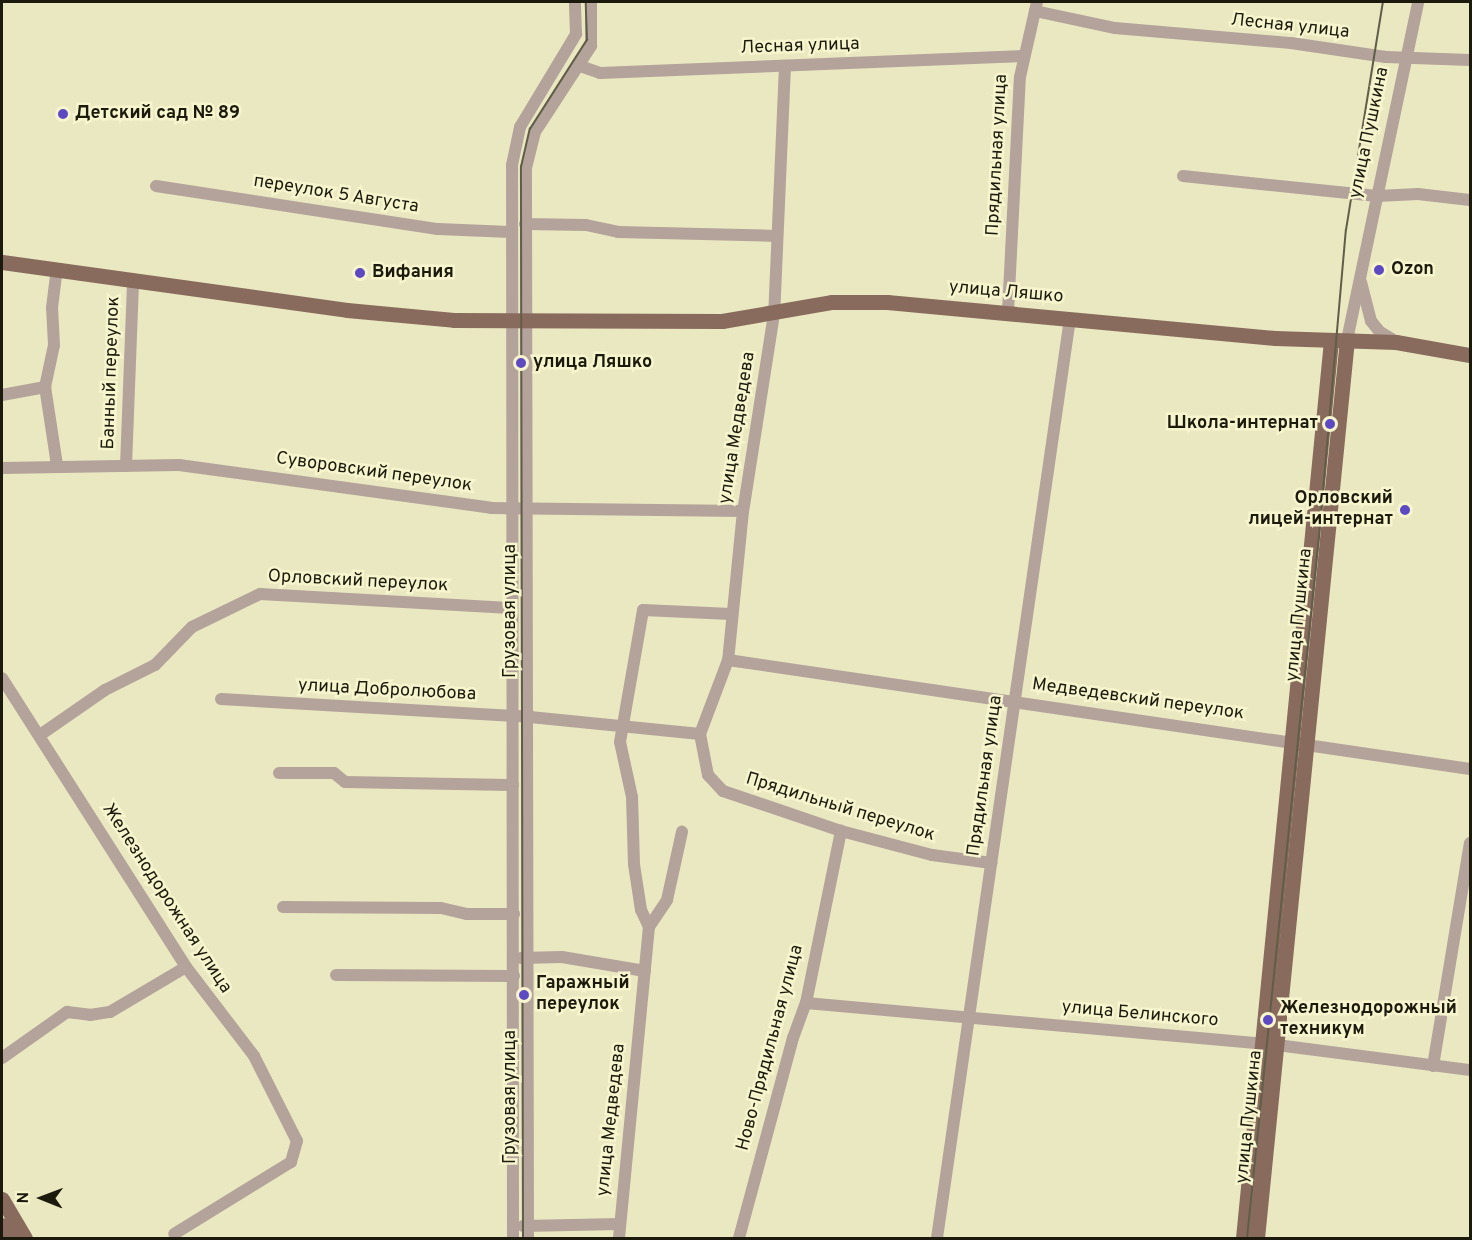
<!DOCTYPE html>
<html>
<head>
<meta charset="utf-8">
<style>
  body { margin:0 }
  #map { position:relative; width:1472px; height:1240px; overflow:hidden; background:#eae8c1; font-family:Overpass,sans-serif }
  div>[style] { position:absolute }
  .minor>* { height:12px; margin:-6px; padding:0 6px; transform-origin:6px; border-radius:6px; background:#b4a39b }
  .major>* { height:15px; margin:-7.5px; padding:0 7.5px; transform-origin:7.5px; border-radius:7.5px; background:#896b5d }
  .tram>* { height:1.5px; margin:-0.75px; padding:0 0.75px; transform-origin:0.75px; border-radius:0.75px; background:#605e48 }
  .dots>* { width:16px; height:16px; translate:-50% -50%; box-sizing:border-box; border:3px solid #f7f5ce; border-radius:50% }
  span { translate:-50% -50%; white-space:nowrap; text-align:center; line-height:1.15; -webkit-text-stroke:5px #f7f5ce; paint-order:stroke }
  .street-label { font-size:18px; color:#1b1a0c }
  .poi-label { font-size:18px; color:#1b1a0c; font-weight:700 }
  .left { translate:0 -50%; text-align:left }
  .right { translate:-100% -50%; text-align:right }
  .frame { position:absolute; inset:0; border:3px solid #1b1a0c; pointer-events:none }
  .north { position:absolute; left:12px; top:1168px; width:60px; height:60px; -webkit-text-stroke:4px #f7f5ce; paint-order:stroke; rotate:271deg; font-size:16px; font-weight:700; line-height:24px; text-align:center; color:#1b1a0c }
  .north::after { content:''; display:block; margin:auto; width:21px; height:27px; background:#1b1a0c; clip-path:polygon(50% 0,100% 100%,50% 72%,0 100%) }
</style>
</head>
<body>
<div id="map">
  <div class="minor">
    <div style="left:1035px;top:11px;width:82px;rotate:12deg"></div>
    <div style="left:1115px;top:28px;width:177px;rotate:4.9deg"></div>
    <div style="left:1291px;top:43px;width:96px;rotate:8.4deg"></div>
    <div style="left:1386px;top:57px;width:84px;rotate:2deg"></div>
    <div style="left:580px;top:66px;width:21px;rotate:19deg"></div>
    <div style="left:600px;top:73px;width:422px;rotate:-2.3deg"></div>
    <div style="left:785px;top:66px;width:248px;rotate:92.5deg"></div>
    <div style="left:774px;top:314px;width:199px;rotate:98.9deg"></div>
    <div style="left:743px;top:511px;width:150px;rotate:95.7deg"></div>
    <div style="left:728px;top:660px;width:79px;rotate:110.7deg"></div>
    <div style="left:700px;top:734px;width:42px;rotate:79deg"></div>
    <div style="left:708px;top:775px;width:22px;rotate:47deg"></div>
    <div style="left:723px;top:791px;width:125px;rotate:18.7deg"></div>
    <div style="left:841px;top:831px;width:94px;rotate:14.8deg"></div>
    <div style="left:932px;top:855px;width:60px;rotate:7.7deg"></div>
    <div style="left:1183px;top:176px;width:195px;rotate:5.9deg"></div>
    <div style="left:1377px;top:196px;width:41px;rotate:-2.8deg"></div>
    <div style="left:1418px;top:194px;width:52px;rotate:6.6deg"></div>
    <div style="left:156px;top:186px;width:285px;rotate:8.7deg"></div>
    <div style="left:438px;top:229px;width:73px;rotate:2.4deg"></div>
    <div style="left:525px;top:224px;width:61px;rotate:0.9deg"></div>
    <div style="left:586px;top:225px;width:33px;rotate:12deg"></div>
    <div style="left:618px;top:232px;width:159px;rotate:1.4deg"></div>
    <div style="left:1361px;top:282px;width:40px;rotate:75.6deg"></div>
    <div style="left:1371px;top:321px;width:14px;rotate:51deg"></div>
    <div style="left:1380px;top:332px;width:17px;rotate:31deg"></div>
    <div style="left:1008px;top:312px;width:235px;rotate:-87.1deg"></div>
    <div style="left:1020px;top:77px;width:77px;rotate:-77.2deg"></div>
    <div style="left:1347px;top:340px;width:345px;rotate:-78.1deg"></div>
    <div style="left:2px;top:395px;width:44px;rotate:-10.5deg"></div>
    <div style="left:57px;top:465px;width:79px;rotate:-98.7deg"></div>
    <div style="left:45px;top:387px;width:43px;rotate:-77.9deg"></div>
    <div style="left:54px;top:345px;width:37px;rotate:-93deg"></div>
    <div style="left:52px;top:308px;width:38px;rotate:-83deg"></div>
    <div style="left:126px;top:466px;width:185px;rotate:-87.8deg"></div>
    <div style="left:2px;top:468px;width:177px;rotate:-1deg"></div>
    <div style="left:179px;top:465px;width:315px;rotate:7.8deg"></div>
    <div style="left:491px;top:508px;width:252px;rotate:0.7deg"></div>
    <div style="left:728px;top:660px;width:750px;rotate:8.36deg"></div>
    <div style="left:2px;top:678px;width:343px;rotate:57.5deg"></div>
    <div style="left:186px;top:967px;width:112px;rotate:52.6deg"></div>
    <div style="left:254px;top:1056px;width:95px;rotate:63.2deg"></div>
    <div style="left:297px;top:1141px;width:22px;rotate:106deg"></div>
    <div style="left:291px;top:1162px;width:137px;rotate:148.4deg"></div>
    <div style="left:221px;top:699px;width:310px;rotate:3.3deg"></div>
    <div style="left:530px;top:717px;width:171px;rotate:5.7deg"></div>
    <div style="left:40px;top:735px;width:79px;rotate:-34.7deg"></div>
    <div style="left:105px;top:690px;width:56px;rotate:-26.6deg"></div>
    <div style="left:155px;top:665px;width:53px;rotate:-45.8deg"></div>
    <div style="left:192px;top:627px;width:76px;rotate:-25.9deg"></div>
    <div style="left:260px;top:594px;width:252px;rotate:3.2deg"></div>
    <div style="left:279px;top:773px;width:55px"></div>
    <div style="left:334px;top:773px;width:14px;rotate:39deg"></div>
    <div style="left:345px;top:782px;width:168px;rotate:1deg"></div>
    <div style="left:283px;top:907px;width:158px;rotate:0.4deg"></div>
    <div style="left:441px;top:908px;width:27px;rotate:13deg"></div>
    <div style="left:467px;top:914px;width:47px"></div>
    <div style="left:649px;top:927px;width:19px;rotate:-115deg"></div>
    <div style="left:641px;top:910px;width:47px;rotate:-98.7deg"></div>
    <div style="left:634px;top:864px;width:67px;rotate:-91.7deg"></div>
    <div style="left:632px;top:797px;width:56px;rotate:-102.3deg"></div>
    <div style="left:620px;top:742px;width:134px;rotate:-80.1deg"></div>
    <div style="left:643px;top:610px;width:88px;rotate:2.6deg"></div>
    <div style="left:521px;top:958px;width:41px;rotate:-1.4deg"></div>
    <div style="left:562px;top:957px;width:84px;rotate:9.6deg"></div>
    <div style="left:336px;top:975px;width:178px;rotate:0.3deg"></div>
    <div style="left:806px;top:1003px;width:473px;rotate:5.1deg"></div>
    <div style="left:1277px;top:1045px;width:195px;rotate:7.4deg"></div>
    <div style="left:2px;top:1058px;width:80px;rotate:-35.3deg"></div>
    <div style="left:67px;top:1012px;width:23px;rotate:7deg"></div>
    <div style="left:90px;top:1015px;width:20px;rotate:-9deg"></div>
    <div style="left:110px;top:1012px;width:88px;rotate:-30.6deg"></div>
    <div style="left:1433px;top:1066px;width:226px;rotate:-80.6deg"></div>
    <div style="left:523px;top:1226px;width:97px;rotate:-1.2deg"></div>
    <div style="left:513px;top:1238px;width:1073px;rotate:-90.05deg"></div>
    <div style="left:512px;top:165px;width:39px;rotate:-78deg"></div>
    <div style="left:520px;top:127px;width:109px;rotate:-58.9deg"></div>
    <div style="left:576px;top:34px;width:32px;rotate:-92deg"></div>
    <div style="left:528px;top:1238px;width:1070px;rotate:-90.11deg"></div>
    <div style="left:526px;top:168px;width:37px;rotate:-76deg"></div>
    <div style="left:535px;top:132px;width:103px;rotate:-56.9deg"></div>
    <div style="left:591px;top:46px;width:44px;rotate:-90deg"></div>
    <div style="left:619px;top:1238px;width:312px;rotate:-84.5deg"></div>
    <div style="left:649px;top:927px;width:32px;rotate:-56deg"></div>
    <div style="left:667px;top:900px;width:70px;rotate:-77.6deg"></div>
    <div style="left:739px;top:1238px;width:207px;rotate:-74.9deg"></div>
    <div style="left:793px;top:1038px;width:37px;rotate:-70deg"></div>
    <div style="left:806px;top:1003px;width:176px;rotate:-78.5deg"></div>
    <div style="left:937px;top:1238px;width:929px;rotate:-81.77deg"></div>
  </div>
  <div class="major">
    <div style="left:2px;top:262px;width:348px;rotate:7.9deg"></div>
    <div style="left:347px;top:310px;width:107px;rotate:5.3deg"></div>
    <div style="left:454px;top:320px;width:268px;rotate:0.2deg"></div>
    <div style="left:722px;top:321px;width:112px;rotate:-9.8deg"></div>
    <div style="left:832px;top:302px;width:55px"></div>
    <div style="left:887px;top:302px;width:390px;rotate:5.3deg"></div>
    <div style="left:1275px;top:338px;width:121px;rotate:1.9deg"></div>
    <div style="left:1396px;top:342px;width:75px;rotate:10deg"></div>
    <div style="left:2px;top:1199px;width:45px;rotate:59.5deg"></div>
    <div style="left:2px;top:1225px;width:15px;rotate:58deg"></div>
    <div style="left:1243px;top:1238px;width:901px;rotate:-84.4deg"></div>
    <div style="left:1257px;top:1238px;width:902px;rotate:-84.28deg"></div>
  </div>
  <div class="tram">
    <div style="left:523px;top:1238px;width:1071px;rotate:-90.11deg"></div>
    <div style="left:521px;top:167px;width:39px;rotate:-77deg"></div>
    <div style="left:530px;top:129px;width:106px;rotate:-57.4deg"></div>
    <div style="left:587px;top:40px;width:38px;rotate:-92deg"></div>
    <div style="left:1247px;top:1238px;width:705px;rotate:-84.14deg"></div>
    <div style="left:1319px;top:537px;width:308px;rotate:-85deg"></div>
    <div style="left:1346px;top:230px;width:231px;rotate:-80.8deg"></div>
  </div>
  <div class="dots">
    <div style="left:63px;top:114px;background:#5d49c1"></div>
    <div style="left:1379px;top:270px;background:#5d49c1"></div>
    <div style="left:360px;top:273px;background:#5d49c1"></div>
    <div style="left:521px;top:363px;background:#5d49c1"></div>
    <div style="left:1330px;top:424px;background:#5d49c1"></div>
    <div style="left:1405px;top:510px;background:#5d49c1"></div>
    <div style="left:524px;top:995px;background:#5d49c1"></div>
    <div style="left:1268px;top:1020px;background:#5d49c1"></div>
  </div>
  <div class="street-label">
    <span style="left:1290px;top:27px;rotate:6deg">Лесная улица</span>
    <span style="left:800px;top:47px;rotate:-2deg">Лесная улица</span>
    <span style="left:1370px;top:133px;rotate:-78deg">улица Пушкина</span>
    <span style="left:998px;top:155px;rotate:-87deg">Прядильная улица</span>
    <span style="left:336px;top:195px;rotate:9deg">переулок 5 Августа</span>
    <span style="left:1006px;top:293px;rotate:5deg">улица Ляшко</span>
    <span style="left:112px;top:373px;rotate:-88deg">Банный переулок</span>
    <span style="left:738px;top:428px;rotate:-81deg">улица Медведева</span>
    <span style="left:374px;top:473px;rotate:8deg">Суворовский переулок</span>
    <span style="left:358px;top:582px;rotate:3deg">Орловский переулок</span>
    <span style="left:511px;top:611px;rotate:-90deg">Грузовая улица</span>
    <span style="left:1300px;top:615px;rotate:-84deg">улица Пушкина</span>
    <span style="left:387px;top:691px;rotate:3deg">улица Добролюбова</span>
    <span style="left:1138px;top:700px;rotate:8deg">Медведевский переулок</span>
    <span style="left:986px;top:776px;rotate:-82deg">Прядильная улица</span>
    <span style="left:840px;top:808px;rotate:17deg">Прядильный переулок</span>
    <span style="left:166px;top:899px;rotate:57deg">Железнодорожная улица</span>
    <span style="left:1140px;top:1015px;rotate:5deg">улица Белинского</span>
    <span style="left:771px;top:1048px;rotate:-75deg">Ново-Прядильная улица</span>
    <span style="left:511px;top:1097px;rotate:-90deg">Грузовая улица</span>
    <span style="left:1250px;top:1117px;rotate:-84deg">улица Пушкина</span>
    <span style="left:612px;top:1120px;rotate:-84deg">улица Медведева</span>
  </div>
  <div class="poi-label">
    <span class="left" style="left:75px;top:114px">Детский сад № 89</span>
    <span class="left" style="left:1391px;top:270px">Ozon</span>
    <span class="left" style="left:372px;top:273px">Вифания</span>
    <span class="left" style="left:533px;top:363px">улица Ляшко</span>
    <span class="right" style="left:1318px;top:424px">Школа-интернат</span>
    <span class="right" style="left:1393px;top:510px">Орловский<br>лицей-интернат</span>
    <span class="left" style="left:536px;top:995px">Гаражный<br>переулок</span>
    <span class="left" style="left:1280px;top:1020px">Железнодорожный<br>техникум</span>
  </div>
  <div class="frame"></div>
  <div class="north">N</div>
</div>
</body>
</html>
